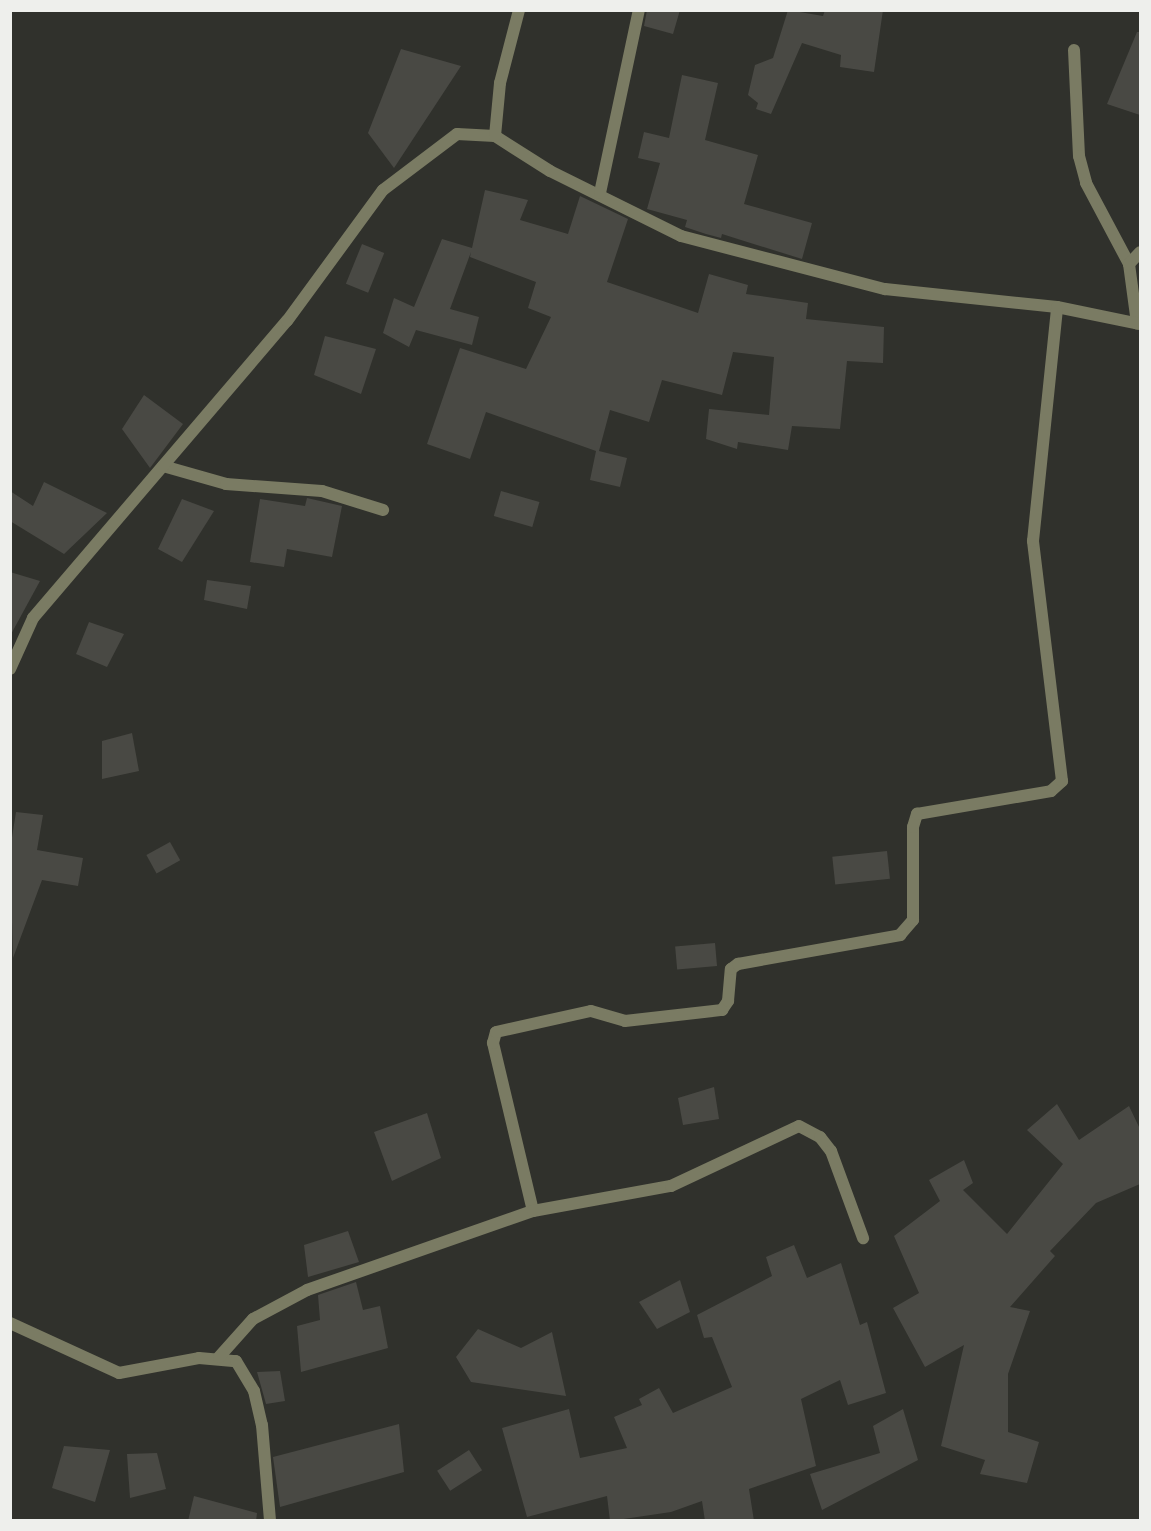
<!DOCTYPE html>
<html>
<head>
<meta charset="utf-8">
<style>
  body { margin:0 }
  #map { position:relative; width:1151px; height:1531px; overflow:hidden; background:#30312c; font-family:"Source Sans 3",sans-serif }
  div>[style] { position:absolute }
  .building>* { inset:0; background:#494944; transform-origin:0 0 }
  .street>* { height:12px; margin:-6px; padding:0 6px; transform-origin:6px; border-radius:6px; background:#7a7b63 }
  span { translate:-50% -50%; white-space:nowrap; text-align:center; line-height:1.15; -webkit-text-stroke:5px #262722; paint-order:stroke }
  .frame { position:absolute; inset:0; border:12px solid #eeefec; pointer-events:none }
</style>
</head>
<body>
<div id="map">
  <div class="building">
    <div style="clip-path:polygon(647px 10px,680px 10px,673px 34px,644px 26px)"></div>
    <div style="clip-path:polygon(788px 10px,823px 16px,825px 10px,883px 10px,874px 72px,840px 67px,841px 55px,802px 43px,771px 114px,756px 109px,758px 103px,748px 95px,755px 65px,773px 58px)"></div>
    <div style="clip-path:polygon(1137px 32px,1140px 32px,1140px 115px,1107px 104px)"></div>
    <div style="clip-path:polygon(401px 49px,461px 66px,394px 168px,368px 133px)"></div>
    <div style="clip-path:polygon(682px 75px,718px 83px,705px 140px,758px 155px,744px 204px,812px 223px,802px 259px,722px 234px,721px 238px,706px 234px,685px 227px,687px 220px,647px 209px,660px 163px,638px 158px,644px 132px,669px 138px)"></div>
    <div style="clip-path:polygon(485px 190px,528px 200px,520px 220px,568px 234px,580px 196px,628px 219px,607px 282px,698px 313px,709px 274px,748px 285px,746px 294px,808px 303px,806px 319px,884px 327px,883px 363px,847px 361px,840px 429px,792px 426px,788px 450px,738px 442px,737px 449px,706px 439px,709px 409px,769px 415px,774px 357px,733px 352px,722px 395px,662px 380px,649px 422px,610px 410px,599px 451px,627px 458px,620px 487px,590px 480px,596px 451px,486px 412px,470px 459px,427px 444px,460px 348px,526px 369px,551px 317px,528px 308px,536px 282px,470px 257px,471px 252px,450px 309px,479px 317px,472px 345px,416px 330px,409px 347px,383px 333px,394px 298px,414px 307px,442px 239px,472px 248px)"></div>
    <div style="left:362px;top:244px;width:24px;height:43px;rotate:22deg"></div>
    <div style="clip-path:polygon(325px 336px,376px 349px,361px 394px,314px 375px)"></div>
    <div style="clip-path:polygon(144px 395px,183px 424px,150px 468px,122px 429px)"></div>
    <div style="clip-path:polygon(44px 482px,107px 513px,64px 554px,10px 521px,10px 491px,33px 506px)"></div>
    <div style="left:501px;top:491px;width:40px;height:26px;rotate:16deg"></div>
    <div style="clip-path:polygon(307px 498px,342px 506px,332px 557px,287px 549px,284px 567px,250px 562px,260px 499px,305px 506px)"></div>
    <div style="clip-path:polygon(182px 499px,214px 511px,182px 562px,158px 549px)"></div>
    <div style="clip-path:polygon(10px 572px,40px 581px,10px 636px)"></div>
    <div style="clip-path:polygon(207px 580px,251px 586px,247px 609px,204px 600px)"></div>
    <div style="clip-path:polygon(89px 622px,124px 634px,107px 667px,76px 654px)"></div>
    <div style="clip-path:polygon(132px 733px,139px 771px,102px 779px,102px 741px)"></div>
    <div style="clip-path:polygon(16px 812px,43px 815px,37px 850px,83px 858px,78px 886px,42px 880px,13px 958px,10px 850px)"></div>
    <div style="left:170px;top:842px;width:21px;height:27px;rotate:61deg"></div>
    <div style="left:887px;top:851px;width:28px;height:55px;rotate:84deg"></div>
    <div style="left:715px;top:943px;width:23px;height:40px;rotate:85deg"></div>
    <div style="clip-path:polygon(714px 1087px,719px 1119px,683px 1125px,678px 1098px)"></div>
    <div style="clip-path:polygon(1057px 1104px,1079px 1140px,1129px 1106px,1140px 1129px,1140px 1184px,1096px 1203px,1050px 1251px,1055px 1256px,1010px 1307px,1030px 1311px,1008px 1374px,1008px 1432px,1039px 1442px,1027px 1483px,980px 1474px,985px 1460px,941px 1446px,964px 1345px,925px 1367px,893px 1308px,919px 1293px,894px 1236px,940px 1201px,929px 1180px,964px 1160px,973px 1183px,963px 1190px,1007px 1234px,1063px 1164px,1027px 1130px)"></div>
    <div style="clip-path:polygon(427px 1113px,441px 1158px,392px 1181px,374px 1132px)"></div>
    <div style="clip-path:polygon(348px 1231px,359px 1262px,308px 1277px,304px 1245px)"></div>
    <div style="clip-path:polygon(794px 1245px,807px 1278px,841px 1263px,860px 1325px,867px 1322px,886px 1393px,848px 1405px,840px 1380px,801px 1399px,816px 1466px,749px 1489px,754px 1521px,705px 1521px,702px 1501px,671px 1512px,610px 1521px,607px 1496px,527px 1517px,502px 1428px,569px 1409px,580px 1458px,627px 1448px,614px 1417px,642px 1405px,639px 1399px,659px 1388px,673px 1413px,732px 1387px,712px 1337px,704px 1338px,697px 1315px,772px 1276px,766px 1257px)"></div>
    <div style="clip-path:polygon(680px 1280px,690px 1312px,657px 1329px,639px 1302px)"></div>
    <div style="clip-path:polygon(356px 1282px,363px 1310px,380px 1306px,388px 1348px,301px 1372px,297px 1326px,320px 1320px,318px 1295px)"></div>
    <div style="clip-path:polygon(478px 1329px,521px 1348px,552px 1332px,566px 1396px,471px 1382px,456px 1357px)"></div>
    <div style="clip-path:polygon(280px 1371px,285px 1401px,266px 1404px,257px 1372px)"></div>
    <div style="clip-path:polygon(903px 1409px,918px 1460px,822px 1510px,810px 1474px,880px 1453px,873px 1426px)"></div>
    <div style="clip-path:polygon(399px 1424px,404px 1472px,280px 1507px,273px 1457px)"></div>
    <div style="clip-path:polygon(64px 1446px,110px 1450px,95px 1502px,52px 1488px)"></div>
    <div style="left:469px;top:1450px;width:24px;height:38px;rotate:57deg"></div>
    <div style="clip-path:polygon(157px 1453px,166px 1489px,130px 1498px,127px 1454px)"></div>
    <div style="clip-path:polygon(194px 1496px,257px 1513px,256px 1521px,188px 1521px)"></div>
  </div>
  <div class="street">
    <div style="left:1074px;top:50px;width:106px;rotate:87.3deg"></div>
    <div style="left:1079px;top:156px;width:28px;rotate:75deg"></div>
    <div style="left:1086px;top:183px;width:92px;rotate:62deg"></div>
    <div style="left:1129px;top:264px;width:60px;rotate:82.3deg"></div>
    <div style="left:495px;top:136px;width:65px;rotate:32.5deg"></div>
    <div style="left:550px;top:171px;width:146px;rotate:26.4deg"></div>
    <div style="left:681px;top:236px;width:211px;rotate:14.6deg"></div>
    <div style="left:885px;top:289px;width:173px;rotate:6deg"></div>
    <div style="left:1057px;top:307px;width:85px;rotate:11.6deg"></div>
    <div style="left:600px;top:193px;width:187px;rotate:-78deg"></div>
    <div style="left:1129px;top:264px;width:16px;rotate:-47deg"></div>
    <div style="left:163px;top:466px;width:66px;rotate:15.9deg"></div>
    <div style="left:226px;top:484px;width:96px;rotate:4.2deg"></div>
    <div style="left:322px;top:491px;width:64px;rotate:17.3deg"></div>
    <div style="left:10px;top:669px;width:56px;rotate:-65.7deg"></div>
    <div style="left:33px;top:618px;width:391px;rotate:-49.5deg"></div>
    <div style="left:287px;top:321px;width:162px;rotate:-53.8deg"></div>
    <div style="left:383px;top:190px;width:93px;rotate:-37.1deg"></div>
    <div style="left:457px;top:134px;width:38px;rotate:3deg"></div>
    <div style="left:495px;top:136px;width:53px;rotate:-84.6deg"></div>
    <div style="left:500px;top:83px;width:75px;rotate:-75.4deg"></div>
    <div style="left:533px;top:1211px;width:173px;rotate:-103.4deg"></div>
    <div style="left:493px;top:1043px;width:11px;rotate:-75deg"></div>
    <div style="left:496px;top:1032px;width:97px;rotate:-12.5deg"></div>
    <div style="left:591px;top:1011px;width:35px;rotate:16deg"></div>
    <div style="left:625px;top:1021px;width:98px;rotate:-6.5deg"></div>
    <div style="left:722px;top:1010px;width:11px;rotate:-56deg"></div>
    <div style="left:728px;top:1001px;width:32px;rotate:-85deg"></div>
    <div style="left:731px;top:969px;width:9px;rotate:-36deg"></div>
    <div style="left:738px;top:964px;width:165px;rotate:-10.1deg"></div>
    <div style="left:900px;top:935px;width:20px;rotate:-49deg"></div>
    <div style="left:913px;top:920px;width:93px;rotate:-90deg"></div>
    <div style="left:913px;top:827px;width:14px;rotate:-73deg"></div>
    <div style="left:917px;top:814px;width:136px;rotate:-9.7deg"></div>
    <div style="left:1051px;top:791px;width:15px;rotate:-42deg"></div>
    <div style="left:1062px;top:781px;width:242px;rotate:-96.9deg"></div>
    <div style="left:1033px;top:541px;width:235px;rotate:-84.1deg"></div>
    <div style="left:10px;top:1323px;width:120px;rotate:24.6deg"></div>
    <div style="left:119px;top:1373px;width:81px;rotate:-10.6deg"></div>
    <div style="left:199px;top:1358px;width:37px;rotate:5deg"></div>
    <div style="left:236px;top:1361px;width:35px;rotate:59deg"></div>
    <div style="left:254px;top:1391px;width:35px;rotate:77deg"></div>
    <div style="left:262px;top:1425px;width:95px;rotate:85.2deg"></div>
    <div style="left:219px;top:1357px;width:51px;rotate:-48.2deg"></div>
    <div style="left:253px;top:1319px;width:61px;rotate:-28.2deg"></div>
    <div style="left:307px;top:1290px;width:239px;rotate:-19.3deg"></div>
    <div style="left:533px;top:1211px;width:140px;rotate:-10.3deg"></div>
    <div style="left:671px;top:1186px;width:141px;rotate:-25.1deg"></div>
    <div style="left:799px;top:1126px;width:24px;rotate:28deg"></div>
    <div style="left:820px;top:1137px;width:18px;rotate:52deg"></div>
    <div style="left:831px;top:1151px;width:93px;rotate:69.8deg"></div>
  </div>
  <div class="frame"></div>
</div>
</body>
</html>
